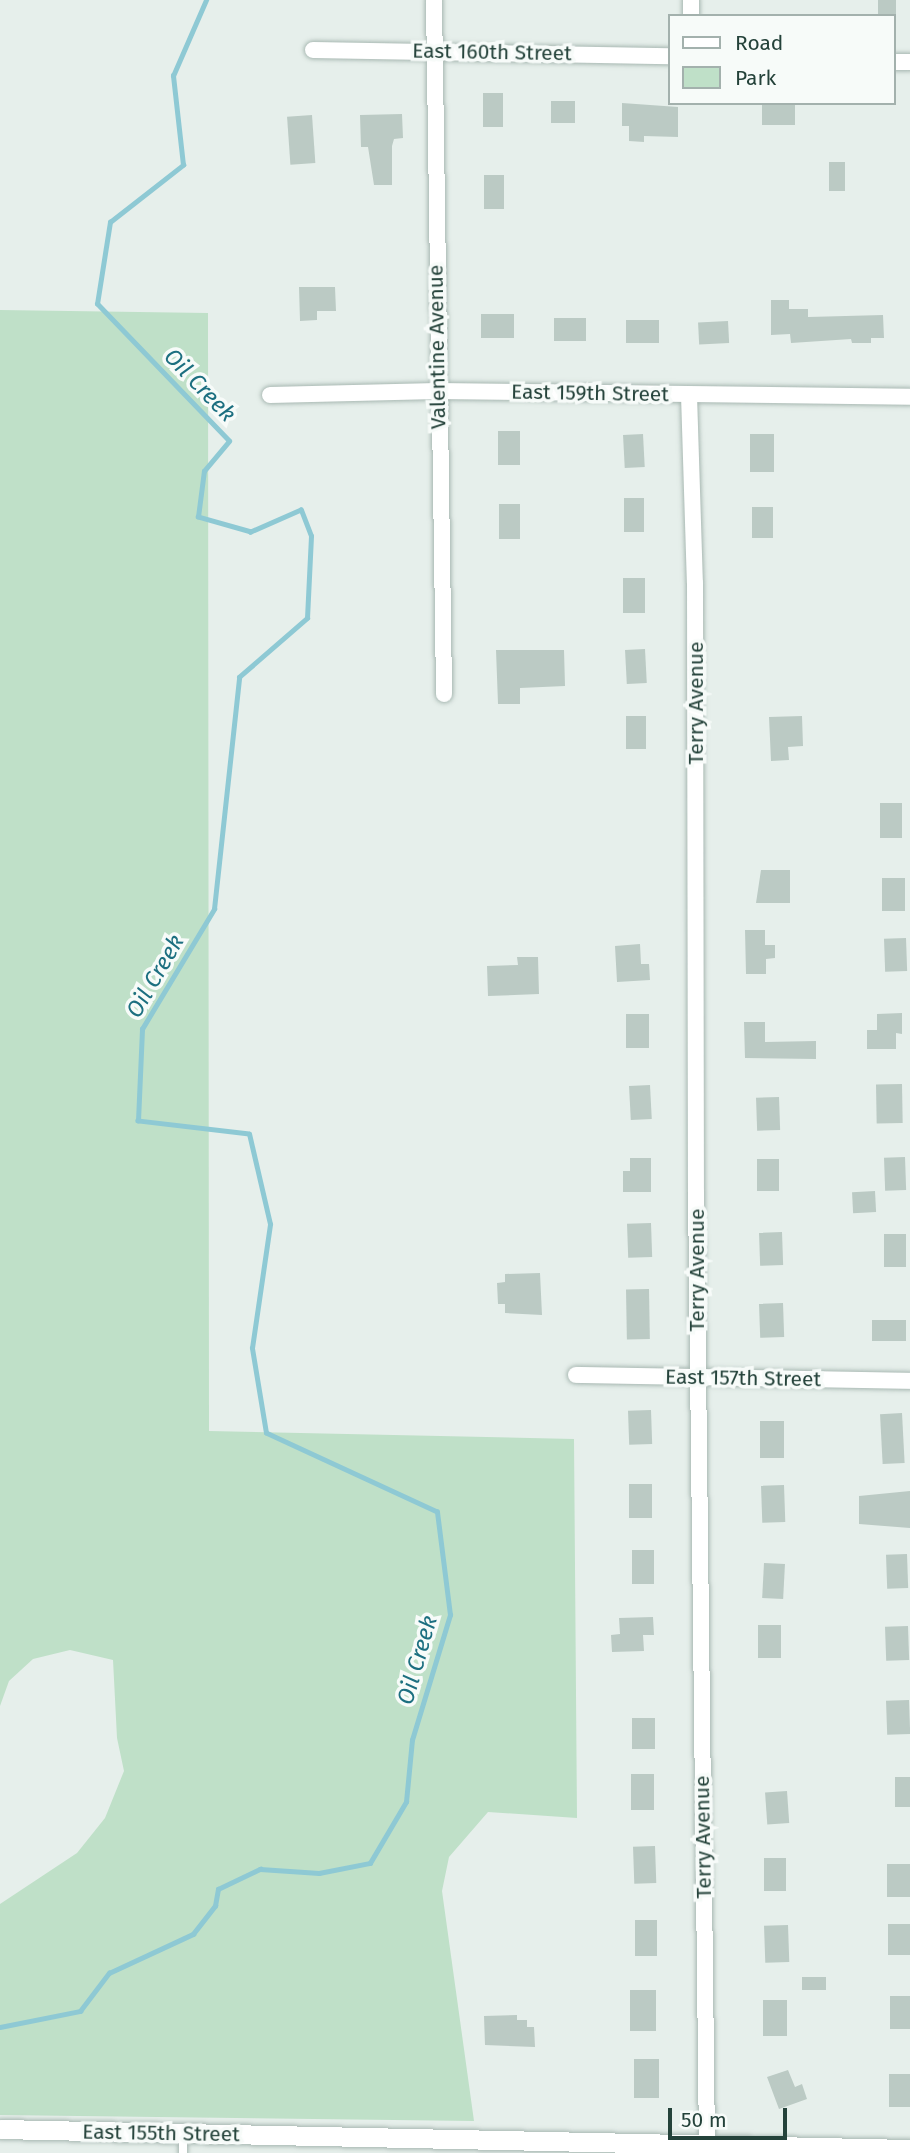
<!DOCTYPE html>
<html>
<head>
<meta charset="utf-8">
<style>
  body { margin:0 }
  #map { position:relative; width:910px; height:2153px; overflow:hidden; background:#e6efeb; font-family:"Fira Sans",sans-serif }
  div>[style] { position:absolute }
  .green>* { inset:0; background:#bfe0c8 }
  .stream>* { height:4.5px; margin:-2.25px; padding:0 2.25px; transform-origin:2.25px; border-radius:2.25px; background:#8ec9d4 }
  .building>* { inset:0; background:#bbcac4; transform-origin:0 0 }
  .roads { filter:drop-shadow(0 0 2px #a8b8b2) drop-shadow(0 0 2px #a8b8b2) }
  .service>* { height:8px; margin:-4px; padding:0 4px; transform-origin:4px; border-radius:4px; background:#fff }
  .minor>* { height:16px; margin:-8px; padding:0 8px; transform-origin:8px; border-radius:8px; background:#fff }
  .tertiary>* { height:19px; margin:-9.5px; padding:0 9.5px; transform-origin:9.5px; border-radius:9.5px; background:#fff }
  span { translate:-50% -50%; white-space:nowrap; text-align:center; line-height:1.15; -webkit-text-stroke:7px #f7fbf9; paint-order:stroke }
  .street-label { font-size:21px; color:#24423a }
  .water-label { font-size:23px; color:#1c6f80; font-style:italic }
  .legend { position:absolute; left:668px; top:14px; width:228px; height:91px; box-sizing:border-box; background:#f7fbf9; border:2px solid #a3b1ad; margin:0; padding:9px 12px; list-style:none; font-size:21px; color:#24423a }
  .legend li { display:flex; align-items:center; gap:14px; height:35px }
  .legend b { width:35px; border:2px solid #a3b1ad }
  .scale { position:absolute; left:668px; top:2108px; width:119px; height:32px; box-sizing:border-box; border:4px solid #24423a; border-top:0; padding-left:9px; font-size:21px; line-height:24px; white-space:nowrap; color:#24423a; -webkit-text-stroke:5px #f7fbf9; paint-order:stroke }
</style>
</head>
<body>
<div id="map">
  <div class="green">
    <div style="clip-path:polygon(0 310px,208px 313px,209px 1431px,574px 1439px,577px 1818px,488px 1812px,449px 1857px,442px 1891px,474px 2121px,0 2115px,0 1904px,77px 1853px,105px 1818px,124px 1771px,117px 1738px,113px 1660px,70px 1650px,33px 1659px,9px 1681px,0 1706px)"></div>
  </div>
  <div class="stream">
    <div style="left:0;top:2027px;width:82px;rotate:-11.3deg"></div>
    <div style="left:80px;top:2011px;width:48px;rotate:-52.7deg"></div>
    <div style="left:109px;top:1973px;width:93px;rotate:-24.9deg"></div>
    <div style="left:193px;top:1934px;width:36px;rotate:-52deg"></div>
    <div style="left:215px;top:1906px;width:17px;rotate:-80deg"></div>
    <div style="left:218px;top:1889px;width:47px;rotate:-25.5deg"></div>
    <div style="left:260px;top:1869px;width:59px;rotate:3.9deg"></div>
    <div style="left:319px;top:1873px;width:52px;rotate:-11.1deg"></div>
    <div style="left:370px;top:1863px;width:71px;rotate:-59.5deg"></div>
    <div style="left:406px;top:1802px;width:62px;rotate:-84.5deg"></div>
    <div style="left:412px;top:1740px;width:131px;rotate:-73.1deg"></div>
    <div style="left:450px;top:1615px;width:104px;rotate:-97.2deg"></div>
    <div style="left:437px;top:1512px;width:188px;rotate:-155.2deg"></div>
    <div style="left:266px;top:1433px;width:86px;rotate:-99.4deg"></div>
    <div style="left:252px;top:1348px;width:125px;rotate:-81.7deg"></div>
    <div style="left:270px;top:1224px;width:92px;rotate:-103.1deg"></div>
    <div style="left:249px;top:1134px;width:112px;rotate:-173.3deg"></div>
    <div style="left:138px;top:1121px;width:92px;rotate:-87.5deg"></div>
    <div style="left:142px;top:1029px;width:140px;rotate:-59deg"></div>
    <div style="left:214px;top:909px;width:233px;rotate:-83.8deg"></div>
    <div style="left:239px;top:677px;width:90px;rotate:-40.9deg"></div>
    <div style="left:307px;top:618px;width:82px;rotate:-87.2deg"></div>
    <div style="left:311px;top:536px;width:28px;rotate:-111deg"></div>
    <div style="left:301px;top:510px;width:55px;rotate:156.3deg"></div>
    <div style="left:251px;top:532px;width:55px;rotate:-164.2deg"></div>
    <div style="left:198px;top:517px;width:46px;rotate:-82.6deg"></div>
    <div style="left:204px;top:471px;width:39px;rotate:-50deg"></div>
    <div style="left:229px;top:441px;width:190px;rotate:-133.9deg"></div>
    <div style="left:97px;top:304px;width:83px;rotate:-81deg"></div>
    <div style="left:110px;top:222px;width:93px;rotate:-38deg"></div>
    <div style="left:183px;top:165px;width:90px;rotate:-96.4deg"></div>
    <div style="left:173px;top:76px;width:83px;rotate:-66.5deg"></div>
  </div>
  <div class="building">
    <div style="left:878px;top:0;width:18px;height:16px"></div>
    <div style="left:483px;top:93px;width:20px;height:34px"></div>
    <div style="left:551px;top:101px;width:24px;height:22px"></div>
    <div style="clip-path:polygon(622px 103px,678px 107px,678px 137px,644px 136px,644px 142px,629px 141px,629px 126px,622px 126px)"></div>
    <div style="left:762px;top:103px;width:33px;height:22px"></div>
    <div style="clip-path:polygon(402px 114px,403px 138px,394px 139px,392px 146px,392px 185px,374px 185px,368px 147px,361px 147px,360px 115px)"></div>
    <div style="left:312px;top:115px;width:48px;height:25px;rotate:86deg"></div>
    <div style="left:829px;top:162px;width:16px;height:29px"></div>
    <div style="left:484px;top:175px;width:20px;height:34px"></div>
    <div style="clip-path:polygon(299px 287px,335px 287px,336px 311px,317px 311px,317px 320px,300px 321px)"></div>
    <div style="clip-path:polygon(771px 300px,789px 300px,789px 309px,808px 309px,808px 317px,883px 315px,884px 338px,871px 338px,871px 343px,852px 343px,851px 339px,791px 343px,790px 334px,771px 335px)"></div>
    <div style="left:514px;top:314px;width:24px;height:33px;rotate:90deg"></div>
    <div style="left:554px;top:318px;width:32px;height:23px"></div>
    <div style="left:626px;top:320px;width:33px;height:23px"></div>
    <div style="left:728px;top:321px;width:22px;height:30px;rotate:87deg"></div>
    <div style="left:498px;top:431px;width:22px;height:34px"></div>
    <div style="left:643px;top:434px;width:33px;height:20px;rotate:87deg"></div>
    <div style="left:750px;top:434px;width:24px;height:38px"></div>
    <div style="left:624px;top:498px;width:20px;height:34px"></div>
    <div style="left:499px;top:504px;width:21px;height:35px"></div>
    <div style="left:752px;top:507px;width:21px;height:31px"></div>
    <div style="left:623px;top:578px;width:22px;height:35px"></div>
    <div style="left:645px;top:649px;width:34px;height:20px;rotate:87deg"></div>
    <div style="clip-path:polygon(496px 650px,564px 650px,565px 686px,520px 688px,520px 704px,498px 704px)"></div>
    <div style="left:626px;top:716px;width:20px;height:33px"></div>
    <div style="clip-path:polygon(802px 716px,803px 746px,788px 747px,789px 760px,771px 761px,769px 717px)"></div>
    <div style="left:880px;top:803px;width:22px;height:35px"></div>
    <div style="clip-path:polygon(761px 870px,790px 870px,790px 903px,756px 903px)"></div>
    <div style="left:905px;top:878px;width:33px;height:23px;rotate:90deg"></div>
    <div style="clip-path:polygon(745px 930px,765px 930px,765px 945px,775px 945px,775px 958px,766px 959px,766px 974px,746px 974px)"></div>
    <div style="left:906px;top:938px;width:33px;height:22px;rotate:88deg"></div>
    <div style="clip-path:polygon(640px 944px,641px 964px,649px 964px,650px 980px,617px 982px,615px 946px)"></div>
    <div style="clip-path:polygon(517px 957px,538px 957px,539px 994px,488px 996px,487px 966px,518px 965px)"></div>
    <div style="clip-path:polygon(902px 1013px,902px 1034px,896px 1033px,896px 1049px,867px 1049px,867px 1030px,877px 1030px,877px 1014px)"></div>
    <div style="left:626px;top:1014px;width:23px;height:34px"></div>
    <div style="clip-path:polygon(744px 1022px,765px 1022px,765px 1042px,816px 1041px,816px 1059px,745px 1058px)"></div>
    <div style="left:902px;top:1084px;width:39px;height:26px;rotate:89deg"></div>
    <div style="left:650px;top:1085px;width:34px;height:21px;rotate:87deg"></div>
    <div style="left:779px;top:1097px;width:33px;height:23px;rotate:88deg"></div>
    <div style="left:905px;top:1157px;width:33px;height:21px;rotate:88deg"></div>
    <div style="clip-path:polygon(630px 1158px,651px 1158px,651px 1192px,623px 1192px,623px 1171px,630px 1171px)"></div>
    <div style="left:757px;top:1159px;width:22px;height:32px"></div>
    <div style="left:875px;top:1191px;width:21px;height:23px;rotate:87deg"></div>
    <div style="left:651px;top:1223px;width:34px;height:24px;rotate:88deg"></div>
    <div style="left:782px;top:1232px;width:33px;height:23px;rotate:88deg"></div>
    <div style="left:884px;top:1234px;width:22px;height:33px"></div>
    <div style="clip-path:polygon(540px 1273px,542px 1315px,505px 1313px,505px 1304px,498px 1304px,497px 1283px,505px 1282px,505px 1274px)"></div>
    <div style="left:649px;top:1289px;width:50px;height:23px;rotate:89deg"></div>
    <div style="left:783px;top:1303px;width:34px;height:24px;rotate:88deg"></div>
    <div style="left:872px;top:1320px;width:34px;height:21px"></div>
    <div style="left:651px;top:1410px;width:34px;height:23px;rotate:88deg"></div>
    <div style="left:902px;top:1413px;width:50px;height:22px;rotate:87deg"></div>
    <div style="left:760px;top:1421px;width:24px;height:37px"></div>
    <div style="left:629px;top:1484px;width:23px;height:34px"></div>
    <div style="left:784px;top:1485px;width:37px;height:23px;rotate:88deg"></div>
    <div style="clip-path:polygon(910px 1491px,910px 1528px,859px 1524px,859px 1496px)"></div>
    <div style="left:632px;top:1550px;width:22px;height:34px"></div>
    <div style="left:907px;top:1554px;width:34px;height:21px;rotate:88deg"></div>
    <div style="left:764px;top:1563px;width:21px;height:35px;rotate:3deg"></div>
    <div style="clip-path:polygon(653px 1617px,654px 1635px,643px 1635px,644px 1651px,612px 1652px,611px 1635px,620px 1634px,619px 1618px)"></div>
    <div style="left:758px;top:1625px;width:23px;height:33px"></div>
    <div style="left:908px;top:1626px;width:34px;height:23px;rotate:88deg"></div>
    <div style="left:909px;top:1700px;width:34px;height:23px;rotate:88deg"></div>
    <div style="left:632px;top:1718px;width:23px;height:31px"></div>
    <div style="left:654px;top:1774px;width:36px;height:23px;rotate:90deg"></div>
    <div style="left:910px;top:1777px;width:30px;height:15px;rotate:90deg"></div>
    <div style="left:787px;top:1791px;width:32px;height:22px;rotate:86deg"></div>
    <div style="left:655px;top:1846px;width:37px;height:22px;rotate:88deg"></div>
    <div style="left:764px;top:1858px;width:22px;height:33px"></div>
    <div style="left:887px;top:1864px;width:23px;height:33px"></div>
    <div style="left:635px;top:1920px;width:22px;height:36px"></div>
    <div style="left:910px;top:1924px;width:31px;height:22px;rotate:90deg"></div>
    <div style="left:788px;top:1925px;width:37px;height:24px;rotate:88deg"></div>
    <div style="left:826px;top:1977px;width:13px;height:24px;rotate:90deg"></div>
    <div style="left:630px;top:1990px;width:26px;height:41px"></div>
    <div style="left:910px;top:1996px;width:33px;height:20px;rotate:90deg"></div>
    <div style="left:763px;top:2000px;width:24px;height:36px"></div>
    <div style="clip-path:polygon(517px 2015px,517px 2020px,527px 2020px,527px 2027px,534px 2027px,535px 2047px,485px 2045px,484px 2016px)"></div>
    <div style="left:634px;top:2059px;width:25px;height:39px"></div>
    <div style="clip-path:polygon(788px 2070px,795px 2087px,802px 2084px,807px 2099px,779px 2109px,767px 2077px)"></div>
    <div style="left:910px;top:2074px;width:33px;height:21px;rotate:90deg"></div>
  </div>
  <div class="roads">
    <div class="service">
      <div style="left:183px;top:2153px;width:20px;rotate:-90deg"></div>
    </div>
    <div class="minor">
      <div style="left:434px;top:0;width:694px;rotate:89.17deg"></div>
      <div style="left:691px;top:0;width:16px;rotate:90deg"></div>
      <div style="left:313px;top:50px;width:357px;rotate:1deg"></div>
      <div style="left:894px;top:62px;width:16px"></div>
      <div style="left:270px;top:395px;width:167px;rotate:-1.4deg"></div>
      <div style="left:437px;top:391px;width:473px;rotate:0.7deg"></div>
      <div style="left:689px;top:395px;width:188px;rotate:88.2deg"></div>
      <div style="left:695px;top:583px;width:609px;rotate:89.91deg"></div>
      <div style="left:696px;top:1192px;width:954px;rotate:89.34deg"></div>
      <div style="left:576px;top:1375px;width:334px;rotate:1deg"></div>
    </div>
    <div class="tertiary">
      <div style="left:0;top:2129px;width:910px;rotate:1.26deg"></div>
    </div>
  </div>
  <div class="street-label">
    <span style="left:492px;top:52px;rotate:1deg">East 160th Street</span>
    <span style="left:437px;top:347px;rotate:-91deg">Valentine Avenue</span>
    <span style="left:590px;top:393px;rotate:1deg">East 159th Street</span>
    <span style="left:696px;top:703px;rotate:-90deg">Terry Avenue</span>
    <span style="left:697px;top:1270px;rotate:-90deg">Terry Avenue</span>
    <span style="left:743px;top:1378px;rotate:1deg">East 157th Street</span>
    <span style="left:703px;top:1837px;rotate:-91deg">Terry Avenue</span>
    <span style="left:161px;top:2133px;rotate:1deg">East 155th Street</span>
  </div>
  <div class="water-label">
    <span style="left:200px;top:385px;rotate:46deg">Oil Creek</span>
    <span style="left:155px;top:976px;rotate:-60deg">Oil Creek</span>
    <span style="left:417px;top:1660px;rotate:-74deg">Oil Creek</span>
  </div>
  <ul class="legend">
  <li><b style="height:9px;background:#fff"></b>Road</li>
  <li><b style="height:19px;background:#bfe0c8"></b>Park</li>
  </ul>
  <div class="scale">50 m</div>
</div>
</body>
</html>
